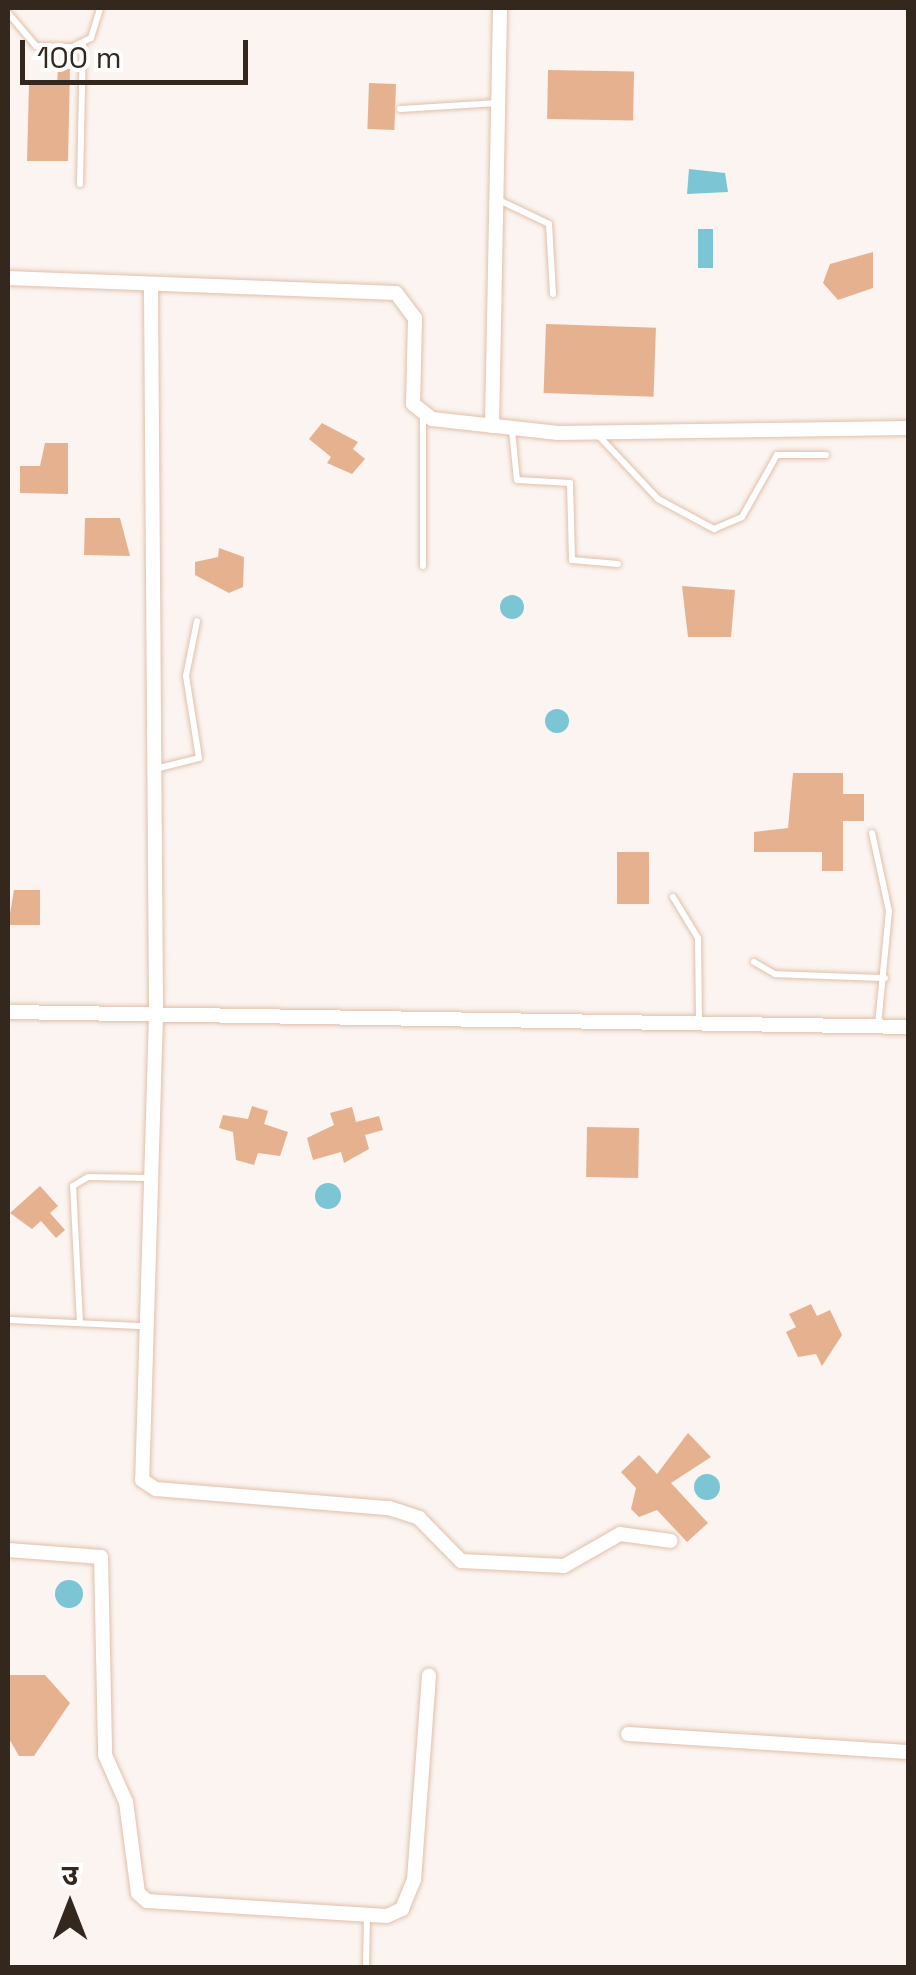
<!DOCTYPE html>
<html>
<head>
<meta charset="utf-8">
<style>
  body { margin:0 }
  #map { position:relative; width:916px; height:1975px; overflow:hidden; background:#fbf4f0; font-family:"Space Grotesk","Noto Sans Devanagari",sans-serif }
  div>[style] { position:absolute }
  .water>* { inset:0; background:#7cc5d5; transform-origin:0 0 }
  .round { border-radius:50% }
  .building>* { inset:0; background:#e5b18f; transform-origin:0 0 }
  .roads { filter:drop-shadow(0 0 2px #e1c0aa) drop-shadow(0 0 2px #e1c0aa) }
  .lane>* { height:6px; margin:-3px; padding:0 3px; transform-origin:3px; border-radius:3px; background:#fff }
  .street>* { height:14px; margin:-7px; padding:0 7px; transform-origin:7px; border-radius:7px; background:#fff }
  span { translate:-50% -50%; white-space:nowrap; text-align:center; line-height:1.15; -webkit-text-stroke:8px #fff; paint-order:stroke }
  .frame { position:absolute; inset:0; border:10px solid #33271e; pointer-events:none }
  .north { position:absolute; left:20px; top:1855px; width:100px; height:100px; -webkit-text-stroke:8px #fff; paint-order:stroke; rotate:0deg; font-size:28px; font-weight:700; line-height:40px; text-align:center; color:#33271e }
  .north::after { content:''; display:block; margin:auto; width:35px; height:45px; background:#33271e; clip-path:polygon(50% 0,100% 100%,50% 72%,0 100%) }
  .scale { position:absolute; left:20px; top:40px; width:228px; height:45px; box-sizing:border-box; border:5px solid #33271e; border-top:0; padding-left:12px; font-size:30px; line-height:35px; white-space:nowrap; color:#33271e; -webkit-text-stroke:8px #fff; paint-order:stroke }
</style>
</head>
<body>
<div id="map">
  <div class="water">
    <div style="clip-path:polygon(689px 169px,725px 173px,728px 192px,687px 194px)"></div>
    <div style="left:698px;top:229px;width:15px;height:39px"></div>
    <div class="round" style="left:500px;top:595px;width:24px;height:24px"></div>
    <div class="round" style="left:545px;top:709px;width:24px;height:24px"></div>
    <div class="round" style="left:315px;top:1183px;width:26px;height:26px"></div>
    <div class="round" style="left:694px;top:1474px;width:26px;height:26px"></div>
    <div class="round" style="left:55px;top:1580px;width:28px;height:28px"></div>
  </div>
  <div class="building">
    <div style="clip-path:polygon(58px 69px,70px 69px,68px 161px,27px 161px,29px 84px,57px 84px)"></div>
    <div style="left:548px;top:70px;width:86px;height:49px;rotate:1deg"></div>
    <div style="left:369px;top:83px;width:27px;height:46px;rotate:2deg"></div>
    <div style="clip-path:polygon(873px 252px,873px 288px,838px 300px,823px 283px,830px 264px)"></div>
    <div style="left:546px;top:324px;width:110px;height:69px;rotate:2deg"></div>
    <div style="clip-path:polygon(322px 423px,358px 442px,353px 449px,365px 459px,352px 474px,327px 463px,331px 457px,309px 439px)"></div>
    <div style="clip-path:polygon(45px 443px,68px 443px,68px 494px,20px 493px,20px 466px,40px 466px)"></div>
    <div style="clip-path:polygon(85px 518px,120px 518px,130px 556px,84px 555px)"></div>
    <div style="clip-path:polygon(219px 548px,244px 557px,243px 587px,229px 593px,195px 575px,195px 562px,218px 557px)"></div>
    <div style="clip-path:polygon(682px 586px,735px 590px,731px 637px,688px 637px)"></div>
    <div style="clip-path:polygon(793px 773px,843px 773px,843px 794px,864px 794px,864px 821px,843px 821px,843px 871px,822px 871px,822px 852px,754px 852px,754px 832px,788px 828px)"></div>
    <div style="left:617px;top:852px;width:32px;height:52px"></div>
    <div style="clip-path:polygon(14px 890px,40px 890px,40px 925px,8px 925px)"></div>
    <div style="clip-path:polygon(252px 1106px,268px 1111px,264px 1124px,288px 1132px,280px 1156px,258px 1153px,254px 1165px,236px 1160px,233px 1132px,219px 1128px,223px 1115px,248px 1119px)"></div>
    <div style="clip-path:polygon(352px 1107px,356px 1122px,379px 1116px,383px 1130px,365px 1135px,369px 1149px,344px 1163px,341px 1152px,313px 1160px,307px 1138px,334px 1125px,330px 1113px)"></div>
    <div style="left:587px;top:1127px;width:52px;height:50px;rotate:1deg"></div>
    <div style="clip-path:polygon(40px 1186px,58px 1206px,50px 1213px,65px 1230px,56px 1238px,41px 1221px,32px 1229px,10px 1213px)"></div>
    <div style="clip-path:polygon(811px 1304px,817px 1316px,830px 1310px,842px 1335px,822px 1366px,816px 1354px,798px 1357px,786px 1332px,796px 1327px,789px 1314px)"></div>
    <div style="clip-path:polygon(688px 1433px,711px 1457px,671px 1483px,708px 1523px,687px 1542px,657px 1510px,639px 1517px,631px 1509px,636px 1488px,621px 1472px,639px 1455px,657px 1474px)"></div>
    <div style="clip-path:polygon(8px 1675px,45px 1675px,70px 1703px,34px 1756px,19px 1756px,8px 1737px)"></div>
  </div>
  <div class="roads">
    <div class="lane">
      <div style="left:8px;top:13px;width:43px;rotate:49.7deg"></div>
      <div style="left:36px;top:46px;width:37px;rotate:2deg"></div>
      <div style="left:73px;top:47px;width:20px;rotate:-27deg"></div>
      <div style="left:91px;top:38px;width:31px;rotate:-73deg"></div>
      <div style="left:400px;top:109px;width:98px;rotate:-3.5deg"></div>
      <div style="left:80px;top:184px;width:140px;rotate:-88.8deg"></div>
      <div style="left:499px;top:200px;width:55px;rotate:25.6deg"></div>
      <div style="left:549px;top:224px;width:70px;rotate:86.7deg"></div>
      <div style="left:423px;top:417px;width:149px;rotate:90deg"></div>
      <div style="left:512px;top:431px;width:49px;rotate:84.2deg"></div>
      <div style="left:517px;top:480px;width:53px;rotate:3.2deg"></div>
      <div style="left:570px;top:483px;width:77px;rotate:88.5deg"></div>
      <div style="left:572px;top:560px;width:46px;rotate:5deg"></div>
      <div style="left:597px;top:434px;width:89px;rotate:46.8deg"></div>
      <div style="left:658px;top:499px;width:64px;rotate:28.2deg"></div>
      <div style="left:714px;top:529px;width:30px;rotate:-23deg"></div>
      <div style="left:742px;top:517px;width:71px;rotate:-60.6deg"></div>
      <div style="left:777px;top:455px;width:49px"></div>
      <div style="left:155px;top:769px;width:45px;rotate:-14deg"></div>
      <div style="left:199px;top:758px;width:83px;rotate:-99deg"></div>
      <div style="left:186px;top:676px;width:56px;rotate:-78.7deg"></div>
      <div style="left:872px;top:833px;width:80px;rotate:77.7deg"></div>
      <div style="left:889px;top:911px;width:116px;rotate:95.5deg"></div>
      <div style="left:673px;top:897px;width:48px;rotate:58.6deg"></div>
      <div style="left:698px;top:938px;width:84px;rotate:89.3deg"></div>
      <div style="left:754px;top:962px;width:24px;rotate:30deg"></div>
      <div style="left:775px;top:974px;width:110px;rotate:2.1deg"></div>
      <div style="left:8px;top:1320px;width:133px;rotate:2.6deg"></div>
      <div style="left:80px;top:1323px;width:137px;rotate:-92.9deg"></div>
      <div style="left:73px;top:1186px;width:17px;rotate:-31deg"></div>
      <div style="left:88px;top:1177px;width:61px;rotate:0.9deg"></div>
      <div style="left:366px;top:1968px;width:53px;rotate:-88.9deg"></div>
    </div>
    <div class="street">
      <div style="left:8px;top:278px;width:388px;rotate:2.2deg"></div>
      <div style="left:396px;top:293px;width:31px;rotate:53deg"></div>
      <div style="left:415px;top:318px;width:86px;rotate:91.3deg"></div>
      <div style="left:413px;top:404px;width:24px;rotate:38deg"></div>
      <div style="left:432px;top:419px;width:127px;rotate:6.3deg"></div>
      <div style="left:558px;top:433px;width:350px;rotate:-0.8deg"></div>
      <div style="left:151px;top:290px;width:725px;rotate:89.6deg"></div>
      <div style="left:156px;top:1015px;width:465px;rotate:91.7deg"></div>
      <div style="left:142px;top:1480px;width:17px;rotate:33deg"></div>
      <div style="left:156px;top:1489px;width:234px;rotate:4.7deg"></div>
      <div style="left:389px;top:1508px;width:32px;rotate:18deg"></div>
      <div style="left:419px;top:1518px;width:60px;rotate:45.7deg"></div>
      <div style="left:461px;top:1561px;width:103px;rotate:2.8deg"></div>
      <div style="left:564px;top:1566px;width:64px;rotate:-29.7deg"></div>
      <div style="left:620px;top:1534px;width:51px;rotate:7.8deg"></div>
      <div style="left:492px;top:426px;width:418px;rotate:-88.9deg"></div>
      <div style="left:8px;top:1012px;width:900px;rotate:0.95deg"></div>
      <div style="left:8px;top:1550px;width:93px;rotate:4.3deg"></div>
      <div style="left:101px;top:1557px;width:198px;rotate:88.8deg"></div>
      <div style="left:105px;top:1755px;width:51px;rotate:65.9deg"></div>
      <div style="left:126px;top:1802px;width:92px;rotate:82.5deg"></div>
      <div style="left:138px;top:1893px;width:12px;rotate:42deg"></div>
      <div style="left:147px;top:1901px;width:240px;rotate:3.6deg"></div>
      <div style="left:387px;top:1916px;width:17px;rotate:-25deg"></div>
      <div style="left:402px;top:1909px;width:31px;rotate:-68deg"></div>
      <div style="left:414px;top:1880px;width:205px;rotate:-85.8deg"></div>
      <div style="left:628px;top:1734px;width:281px;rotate:3.7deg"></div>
    </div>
  </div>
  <div class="frame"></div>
  <div class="north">उ</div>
  <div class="scale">100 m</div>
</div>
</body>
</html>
